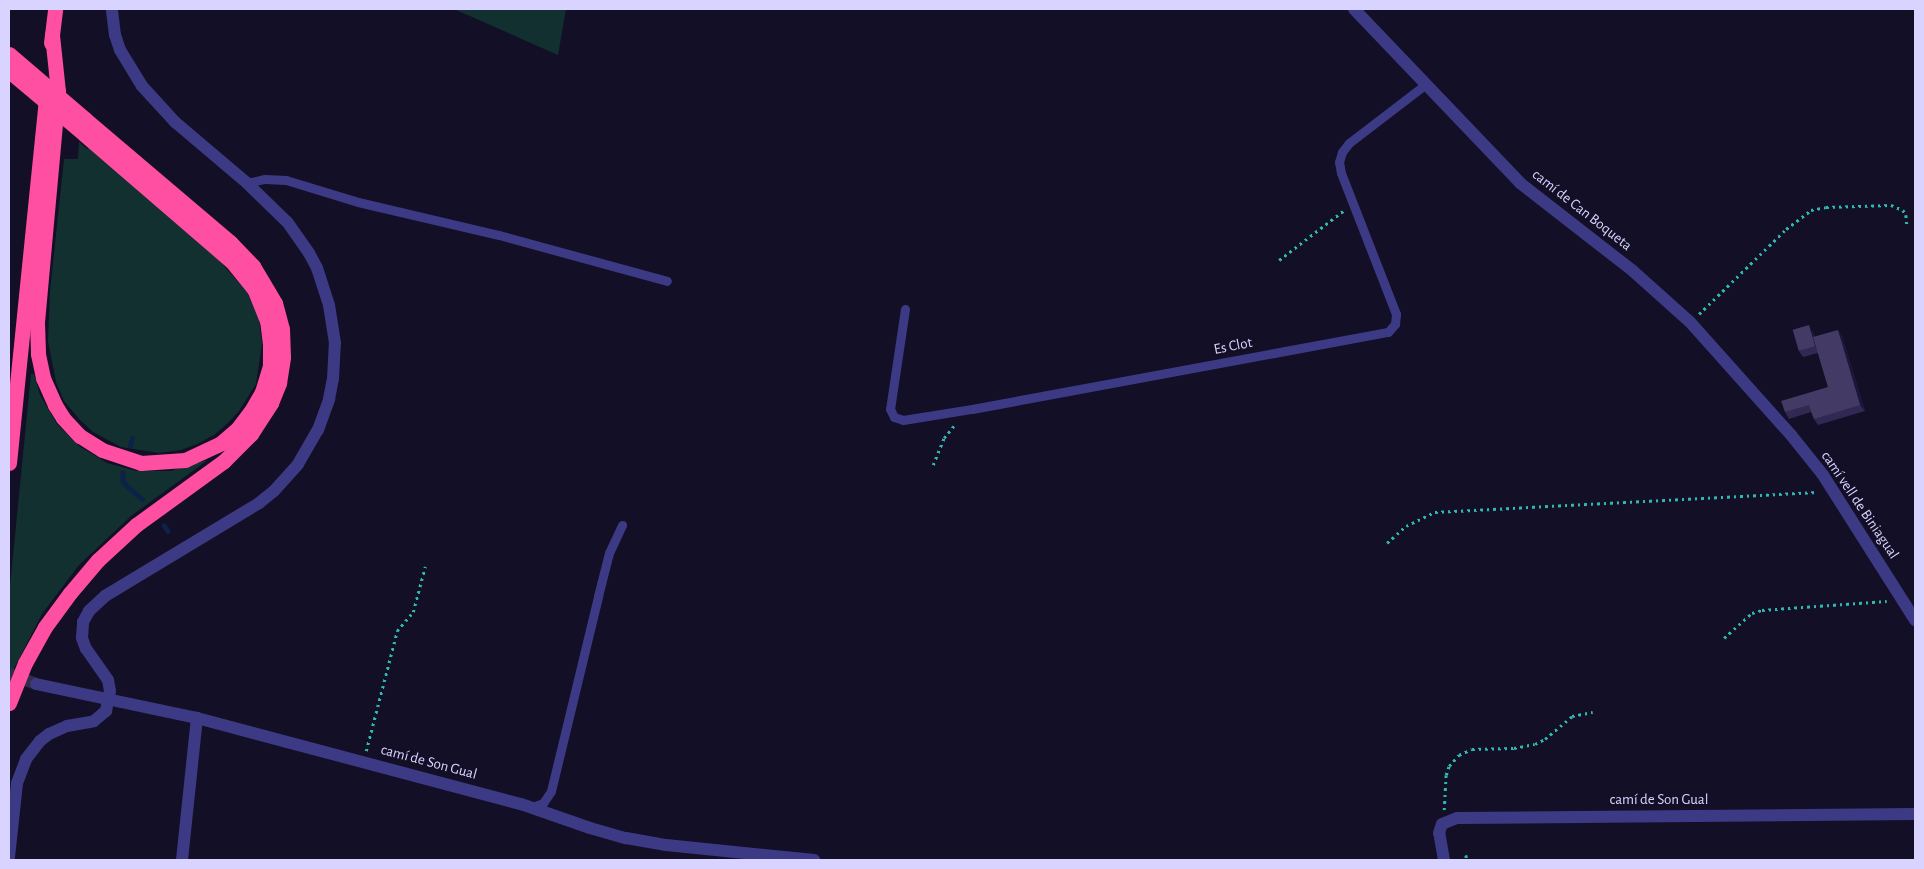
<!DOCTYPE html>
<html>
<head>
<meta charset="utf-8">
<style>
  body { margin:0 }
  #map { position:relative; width:1924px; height:869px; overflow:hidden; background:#130f26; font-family:"Alegreya Sans",sans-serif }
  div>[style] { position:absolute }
  .green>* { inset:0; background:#12302f }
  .stream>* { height:4.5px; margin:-2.25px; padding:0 2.25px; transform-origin:2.25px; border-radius:2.25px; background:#0c2248 }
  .street-tunnel>* { height:12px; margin-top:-6px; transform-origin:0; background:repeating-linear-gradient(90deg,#312d47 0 12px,transparent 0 18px) }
  .path>* { height:2.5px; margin-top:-1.25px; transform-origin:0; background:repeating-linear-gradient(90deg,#2fb8b0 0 2.5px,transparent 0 6.5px) }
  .lane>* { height:9px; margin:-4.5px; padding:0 4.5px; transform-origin:4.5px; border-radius:4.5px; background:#3d3a85 }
  .street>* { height:12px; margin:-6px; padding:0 6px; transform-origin:6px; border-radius:6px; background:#3d3a85 }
  .highway>* { height:15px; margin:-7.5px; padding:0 7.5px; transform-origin:7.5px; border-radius:7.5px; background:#ff4fa3 }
  .highway-bridge>* { height:15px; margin:-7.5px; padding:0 7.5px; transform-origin:7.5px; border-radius:7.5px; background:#ff4fa3 }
  .wall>* { inset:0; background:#312854 }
  .shaded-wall>* { inset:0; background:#1d163a }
  .building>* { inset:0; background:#433a66; transform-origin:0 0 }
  span { translate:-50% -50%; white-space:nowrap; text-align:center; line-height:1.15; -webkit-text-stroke:4.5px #130f26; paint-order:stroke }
  .street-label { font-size:15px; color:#d9d4ff }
  .frame { position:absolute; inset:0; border:10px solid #d9d4ff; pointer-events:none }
</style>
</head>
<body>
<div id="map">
  <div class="green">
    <div style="clip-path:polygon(454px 9px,566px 9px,558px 55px)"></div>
    <div style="clip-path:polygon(79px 142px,87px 149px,89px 148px,217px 258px,247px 292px,259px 320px,262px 344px,256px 384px,239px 411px,228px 423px,214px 435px,197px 444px,181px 450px,159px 453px,121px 447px,93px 432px,79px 419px,64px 401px,56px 382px,48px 341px,50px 291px,64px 159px,78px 159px)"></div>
    <div style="clip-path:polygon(31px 374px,34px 374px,40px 395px,57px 424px,79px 446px,107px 463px,137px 471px,170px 471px,208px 460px,131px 516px,79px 565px,42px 614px,9px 678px,9px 596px)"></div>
  </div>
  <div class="stream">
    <div style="left:130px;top:446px;width:8px;rotate:-76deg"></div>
    <div style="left:123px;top:473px;width:8px;rotate:90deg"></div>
    <div style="left:123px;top:481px;width:6px;rotate:51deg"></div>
    <div style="left:127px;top:486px;width:20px;rotate:41deg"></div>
    <div style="left:164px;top:525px;width:7px;rotate:56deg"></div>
  </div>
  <div class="street-tunnel">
    <div style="left:9px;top:674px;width:29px;rotate:20deg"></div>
  </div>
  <div class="path">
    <div style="left:1279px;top:260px;width:81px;rotate:-37.4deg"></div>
    <div style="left:1699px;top:314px;width:122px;rotate:-44.3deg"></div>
    <div style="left:1786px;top:229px;width:31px;rotate:-37deg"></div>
    <div style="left:1811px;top:210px;width:15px;rotate:-11deg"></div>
    <div style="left:1826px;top:207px;width:65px;rotate:-1.8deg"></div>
    <div style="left:1891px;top:205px;width:13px;rotate:23deg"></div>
    <div style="left:1903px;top:210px;width:6px;rotate:59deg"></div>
    <div style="left:1906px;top:215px;width:10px;rotate:84deg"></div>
    <div style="left:933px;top:465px;width:29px;rotate:-68deg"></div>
    <div style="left:944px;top:438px;width:19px;rotate:-51deg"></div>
    <div style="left:1387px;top:543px;width:25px;rotate:-42deg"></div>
    <div style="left:1406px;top:526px;width:32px;rotate:-26deg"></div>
    <div style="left:1435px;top:512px;width:383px;rotate:-3deg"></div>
    <div style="left:1724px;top:638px;width:38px;rotate:-42deg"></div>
    <div style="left:1752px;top:613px;width:10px;rotate:-17deg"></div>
    <div style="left:1762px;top:610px;width:125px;rotate:-4.1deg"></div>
    <div style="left:366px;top:751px;width:124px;rotate:-75.5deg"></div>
    <div style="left:397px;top:631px;width:25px;rotate:-50deg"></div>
    <div style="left:413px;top:612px;width:47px;rotate:-75.1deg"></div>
    <div style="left:1444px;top:810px;width:35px;rotate:-87deg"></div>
    <div style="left:1446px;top:775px;width:9px;rotate:-72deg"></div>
    <div style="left:1449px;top:766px;width:15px;rotate:-48deg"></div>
    <div style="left:1459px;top:755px;width:14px;rotate:-25deg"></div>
    <div style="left:1472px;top:749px;width:42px;rotate:-1.4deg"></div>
    <div style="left:1514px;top:748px;width:21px;rotate:-11deg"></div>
    <div style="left:1535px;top:744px;width:11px;rotate:-27deg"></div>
    <div style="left:1545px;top:739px;width:35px;rotate:-40deg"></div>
    <div style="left:1572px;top:716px;width:21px;rotate:-11deg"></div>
    <div style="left:1466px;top:855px;width:5px;rotate:79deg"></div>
  </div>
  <div class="lane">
    <div style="left:247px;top:183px;width:18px;rotate:-13deg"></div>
    <div style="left:265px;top:179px;width:21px;rotate:3deg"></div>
    <div style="left:286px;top:180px;width:75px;rotate:17deg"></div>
    <div style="left:358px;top:202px;width:145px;rotate:13.2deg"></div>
    <div style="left:499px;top:235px;width:174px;rotate:15.3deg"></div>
    <div style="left:905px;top:309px;width:101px;rotate:98.5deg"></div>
    <div style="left:890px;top:409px;width:9px;rotate:63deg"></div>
    <div style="left:894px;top:417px;width:9px;rotate:18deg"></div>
    <div style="left:903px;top:420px;width:70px;rotate:-9.1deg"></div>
    <div style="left:972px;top:409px;width:423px;rotate:-10.5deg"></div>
    <div style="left:1388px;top:332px;width:11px;rotate:-49deg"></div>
    <div style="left:1395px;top:324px;width:10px;rotate:-84deg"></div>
    <div style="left:1396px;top:314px;width:151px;rotate:-111.3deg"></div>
    <div style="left:1341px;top:173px;width:11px;rotate:-100deg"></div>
    <div style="left:1339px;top:162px;width:10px;rotate:-73deg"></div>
    <div style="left:1342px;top:152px;width:11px;rotate:-52deg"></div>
    <div style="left:1349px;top:143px;width:97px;rotate:-37.5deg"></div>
    <div style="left:532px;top:807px;width:12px;rotate:-20deg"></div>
    <div style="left:543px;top:803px;width:14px;rotate:-56deg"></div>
    <div style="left:551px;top:791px;width:201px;rotate:-76.4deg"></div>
    <div style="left:598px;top:596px;width:44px;rotate:-75.7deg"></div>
    <div style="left:609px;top:553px;width:31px;rotate:-65deg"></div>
  </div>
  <div class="street">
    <div style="left:1354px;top:9px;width:240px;rotate:46.3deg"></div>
    <div style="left:1520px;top:183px;width:143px;rotate:37.9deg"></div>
    <div style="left:1633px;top:271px;width:76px;rotate:41.8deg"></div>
    <div style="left:1690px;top:322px;width:152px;rotate:48.2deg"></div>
    <div style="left:1791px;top:435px;width:51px;rotate:51.3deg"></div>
    <div style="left:1823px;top:475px;width:172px;rotate:57.6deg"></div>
    <div style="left:36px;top:684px;width:165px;rotate:11.9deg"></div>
    <div style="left:197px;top:718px;width:335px;rotate:14.9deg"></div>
    <div style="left:521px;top:804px;width:73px;rotate:19.2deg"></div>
    <div style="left:590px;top:828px;width:37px;rotate:16deg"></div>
    <div style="left:626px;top:838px;width:41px;rotate:9.9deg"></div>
    <div style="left:666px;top:845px;width:149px;rotate:5.8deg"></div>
    <div style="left:9px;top:857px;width:74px;rotate:-83.8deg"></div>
    <div style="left:17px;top:783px;width:26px;rotate:-69deg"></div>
    <div style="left:26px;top:759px;width:23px;rotate:-52deg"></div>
    <div style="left:40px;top:741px;width:11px;rotate:-38deg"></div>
    <div style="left:49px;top:734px;width:20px;rotate:-24deg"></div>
    <div style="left:67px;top:726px;width:27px;rotate:-10deg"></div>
    <div style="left:94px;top:721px;width:16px;rotate:-40deg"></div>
    <div style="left:106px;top:711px;width:20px;rotate:-79deg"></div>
    <div style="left:110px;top:691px;width:11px;rotate:-100deg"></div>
    <div style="left:108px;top:680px;width:38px;rotate:-125deg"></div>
    <div style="left:86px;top:649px;width:12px;rotate:-110deg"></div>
    <div style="left:82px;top:638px;width:16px;rotate:-86deg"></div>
    <div style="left:83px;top:622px;width:13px;rotate:-61deg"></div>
    <div style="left:89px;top:611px;width:22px;rotate:-43deg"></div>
    <div style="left:105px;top:596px;width:180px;rotate:-31.1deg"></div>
    <div style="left:259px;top:503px;width:19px;rotate:-39deg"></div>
    <div style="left:274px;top:491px;width:36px;rotate:-48deg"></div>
    <div style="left:298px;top:464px;width:39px;rotate:-60deg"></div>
    <div style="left:318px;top:430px;width:33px;rotate:-70deg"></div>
    <div style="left:329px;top:399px;width:20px;rotate:-79deg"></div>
    <div style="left:333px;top:379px;width:36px;rotate:-87deg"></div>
    <div style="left:335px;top:343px;width:38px;rotate:-99deg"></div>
    <div style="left:329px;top:305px;width:39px;rotate:-108deg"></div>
    <div style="left:317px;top:268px;width:17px;rotate:-118deg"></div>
    <div style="left:309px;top:253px;width:38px;rotate:-125deg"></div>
    <div style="left:287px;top:222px;width:56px;rotate:-135.7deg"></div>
    <div style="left:247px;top:183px;width:94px;rotate:-139.7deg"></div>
    <div style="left:175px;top:122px;width:49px;rotate:-132.5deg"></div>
    <div style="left:142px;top:86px;width:42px;rotate:-121.4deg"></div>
    <div style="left:120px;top:50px;width:16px;rotate:-108deg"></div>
    <div style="left:115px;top:35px;width:26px;rotate:-97deg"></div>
    <div style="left:182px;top:860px;width:143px;rotate:-84deg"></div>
    <div style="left:1444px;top:860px;width:27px;rotate:-100deg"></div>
    <div style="left:1439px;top:833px;width:9px;rotate:-72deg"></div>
    <div style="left:1442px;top:824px;width:16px;rotate:-22deg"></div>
    <div style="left:1457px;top:818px;width:458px;rotate:-0.5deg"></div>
  </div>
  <div class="highway">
    <div style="left:52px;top:35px;width:56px;rotate:83.9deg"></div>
    <div style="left:58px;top:91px;width:233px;rotate:95.2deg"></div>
    <div style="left:37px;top:323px;width:31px;rotate:88deg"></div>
    <div style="left:38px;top:354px;width:25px;rotate:78deg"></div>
    <div style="left:43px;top:378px;width:30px;rotate:66deg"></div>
    <div style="left:55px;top:405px;width:15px;rotate:58deg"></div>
    <div style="left:63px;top:418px;width:25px;rotate:47deg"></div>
    <div style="left:80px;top:436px;width:26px;rotate:32deg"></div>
    <div style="left:102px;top:450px;width:41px;rotate:18.4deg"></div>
    <div style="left:141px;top:463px;width:44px;rotate:-3.9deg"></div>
    <div style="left:185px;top:460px;width:40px;rotate:-25deg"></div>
    <div style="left:221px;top:443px;width:23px;rotate:-41deg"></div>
    <div style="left:238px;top:428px;width:21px;rotate:-53deg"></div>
    <div style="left:251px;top:411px;width:22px;rotate:-60deg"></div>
    <div style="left:262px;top:392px;width:28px;rotate:-73deg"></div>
    <div style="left:270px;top:365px;width:21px;rotate:-90deg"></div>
    <div style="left:270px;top:344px;width:23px;rotate:-97deg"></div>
    <div style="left:267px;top:321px;width:35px;rotate:-112deg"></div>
    <div style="left:254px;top:289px;width:36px;rotate:-129deg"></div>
    <div style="left:231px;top:261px;width:194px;rotate:-139.2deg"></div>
    <div style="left:51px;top:43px;width:34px;rotate:-83deg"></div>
    <div style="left:9px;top:463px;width:374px;rotate:-84.2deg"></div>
    <div style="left:9px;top:703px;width:43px;rotate:-68.2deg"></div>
    <div style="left:25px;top:663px;width:41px;rotate:-60.9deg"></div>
    <div style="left:45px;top:627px;width:42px;rotate:-53.7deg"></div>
    <div style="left:70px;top:593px;width:43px;rotate:-49.7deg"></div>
    <div style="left:98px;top:560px;width:52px;rotate:-42.6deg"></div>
    <div style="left:136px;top:525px;width:109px;rotate:-36deg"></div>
    <div style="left:224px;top:461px;width:38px;rotate:-45deg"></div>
    <div style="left:251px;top:434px;width:37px;rotate:-57deg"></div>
    <div style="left:271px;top:403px;width:22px;rotate:-68deg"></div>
    <div style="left:279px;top:383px;width:26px;rotate:-81deg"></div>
    <div style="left:283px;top:357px;width:28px;rotate:-92deg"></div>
    <div style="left:282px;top:329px;width:27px;rotate:-105deg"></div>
    <div style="left:275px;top:303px;width:43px;rotate:-120.7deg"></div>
    <div style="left:253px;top:266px;width:32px;rotate:-134deg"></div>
    <div style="left:231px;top:243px;width:192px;rotate:-139.7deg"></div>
  </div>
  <div class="highway-bridge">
    <div style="left:9px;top:54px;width:100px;rotate:40.5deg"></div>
    <div style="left:9px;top:71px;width:98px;rotate:40deg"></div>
  </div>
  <div class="wall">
    <div style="clip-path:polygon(1813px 332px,1815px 337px,1842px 336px,1865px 411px,1818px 425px,1814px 419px,1811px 412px,1789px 419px,1785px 412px,1828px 387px,1818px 353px,1803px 357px,1799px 351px)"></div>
  </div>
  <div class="shaded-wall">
    <div style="clip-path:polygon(1809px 325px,1813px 332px,1819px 352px,1815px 346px)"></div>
    <div style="clip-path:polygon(1838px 330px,1842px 336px,1865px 411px,1860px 405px)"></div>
  </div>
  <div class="building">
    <div style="left:1809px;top:325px;width:22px;height:17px;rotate:74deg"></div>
    <div style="clip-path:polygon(1838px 330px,1860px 405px,1814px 419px,1809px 405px,1785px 412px,1781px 401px,1828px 387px,1813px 337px)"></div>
  </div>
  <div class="street-label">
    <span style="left:1582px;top:210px;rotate:38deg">camí de Can Boqueta</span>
    <span style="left:1233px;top:346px;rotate:-11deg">Es Clot</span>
    <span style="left:1860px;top:505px;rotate:56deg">camí vell de Biniagual</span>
    <span style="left:429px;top:762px;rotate:15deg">camí de Son Gual</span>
    <span style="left:1659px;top:800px">camí de Son Gual</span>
  </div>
  <div class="frame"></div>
</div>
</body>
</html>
